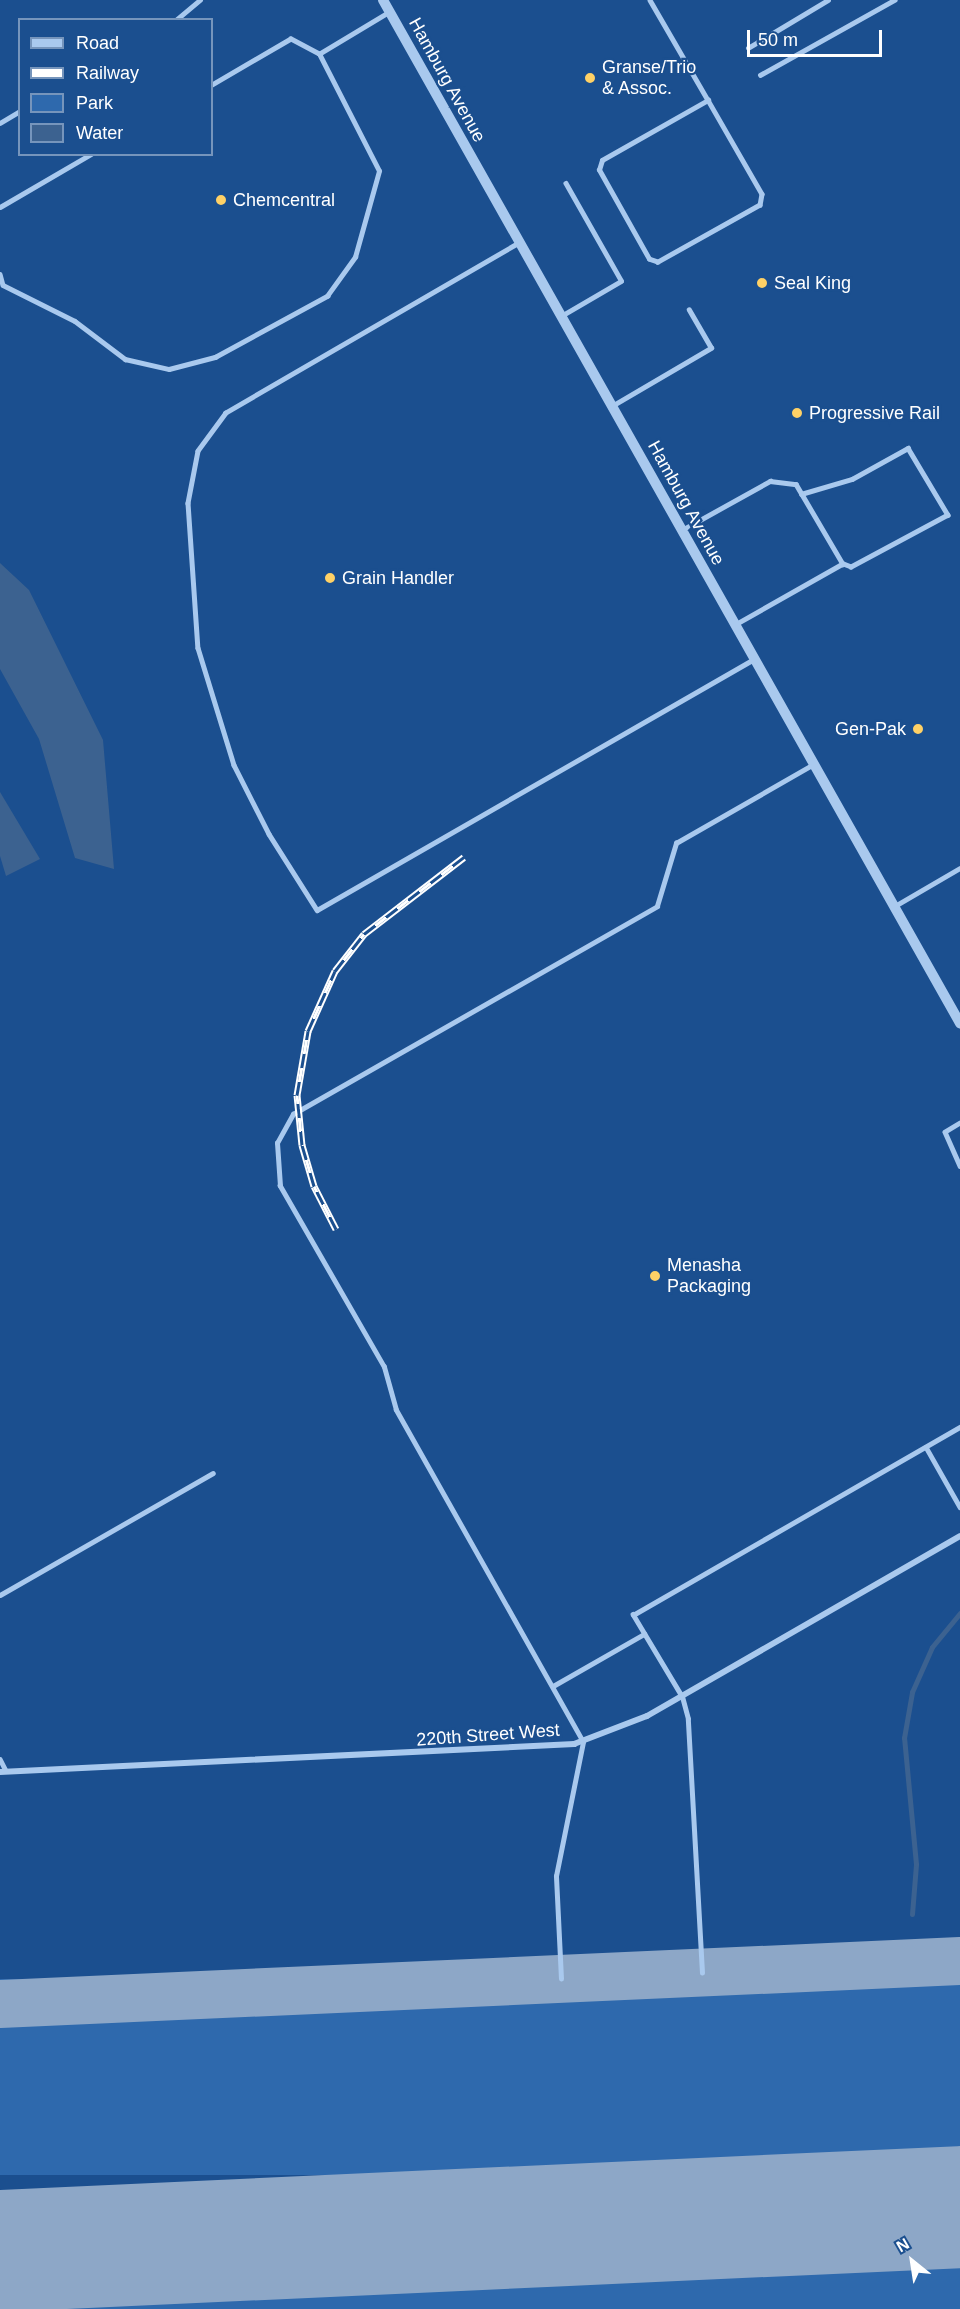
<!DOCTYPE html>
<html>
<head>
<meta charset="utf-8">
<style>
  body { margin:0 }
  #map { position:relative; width:960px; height:2309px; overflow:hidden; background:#1b4f8f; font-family:Arial,sans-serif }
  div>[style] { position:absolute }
  .green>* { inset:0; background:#2e69ad; transform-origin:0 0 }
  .water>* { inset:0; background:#3c6290 }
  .stream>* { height:5px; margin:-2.5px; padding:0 2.5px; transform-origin:2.5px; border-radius:2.5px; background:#3c6290 }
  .taxiway>* { height:48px; margin:-24px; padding:0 24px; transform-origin:24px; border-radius:24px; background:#8da7c7 }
  .runway>* { height:122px; margin:-61px; padding:0 61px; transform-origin:61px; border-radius:61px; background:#8da7c7 }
  .service>* { height:4.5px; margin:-2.25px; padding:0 2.25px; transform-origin:2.25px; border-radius:2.25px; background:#a9c9ee }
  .minor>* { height:6px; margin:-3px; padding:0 3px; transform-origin:3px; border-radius:3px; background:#a9c9ee }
  .tertiary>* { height:10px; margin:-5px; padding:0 5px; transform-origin:5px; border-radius:5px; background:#a9c9ee }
  .rail>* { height:7px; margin-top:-3.5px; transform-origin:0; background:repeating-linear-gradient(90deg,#1b4f8f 0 14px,#fff 0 28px); box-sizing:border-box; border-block:2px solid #fff }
  .dots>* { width:16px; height:16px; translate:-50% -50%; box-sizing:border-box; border:3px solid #1b4f8f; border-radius:50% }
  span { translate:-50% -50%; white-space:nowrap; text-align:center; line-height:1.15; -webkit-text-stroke:4.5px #1b4f8f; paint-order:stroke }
  .poi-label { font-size:18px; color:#fff }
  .left { translate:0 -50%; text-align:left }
  .right { translate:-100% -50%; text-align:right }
  .street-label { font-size:18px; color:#fff }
  .legend { position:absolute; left:18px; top:18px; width:195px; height:138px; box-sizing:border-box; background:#1b4f8f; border:2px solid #7695bc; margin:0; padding:8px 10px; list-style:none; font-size:18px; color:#fff }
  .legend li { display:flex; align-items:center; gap:12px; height:30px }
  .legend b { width:30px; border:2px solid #7695bc }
  .north { position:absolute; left:882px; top:2231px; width:60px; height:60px; -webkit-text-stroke:4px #1b4f8f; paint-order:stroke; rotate:330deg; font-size:16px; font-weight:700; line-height:24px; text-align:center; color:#fff }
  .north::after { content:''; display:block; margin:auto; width:21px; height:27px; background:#fff; clip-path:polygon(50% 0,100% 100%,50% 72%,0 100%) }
  .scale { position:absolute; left:747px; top:30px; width:135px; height:27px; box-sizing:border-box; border:3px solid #fff; border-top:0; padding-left:8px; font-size:18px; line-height:21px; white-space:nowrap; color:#fff; -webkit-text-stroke:4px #1b4f8f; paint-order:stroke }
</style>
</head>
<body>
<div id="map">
  <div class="green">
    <div style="left:960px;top:1979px;width:196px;height:961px;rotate:90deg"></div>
    <div style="clip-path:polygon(960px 2240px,960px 2309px,0 2309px,0 2281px)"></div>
  </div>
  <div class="water">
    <div style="clip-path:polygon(0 563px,29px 590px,103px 740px,114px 869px,75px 858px,39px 739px,0 669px)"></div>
    <div style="clip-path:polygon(0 792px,40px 859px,6px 876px,0 856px)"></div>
  </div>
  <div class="stream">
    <div style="left:912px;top:1914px;width:50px;rotate:-85.4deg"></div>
    <div style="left:916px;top:1864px;width:127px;rotate:-95.4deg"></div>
    <div style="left:904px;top:1738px;width:47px;rotate:-80.1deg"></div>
    <div style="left:912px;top:1692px;width:49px;rotate:-66deg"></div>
    <div style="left:932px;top:1647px;width:44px;rotate:-50.5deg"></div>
  </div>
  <div class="taxiway">
    <div style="left:0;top:2004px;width:961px;rotate:-2.56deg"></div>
  </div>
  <div class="runway">
    <div style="left:0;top:2251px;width:961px;rotate:-2.62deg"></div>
  </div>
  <div class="service">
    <div style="left:650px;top:0;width:116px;rotate:59.9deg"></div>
    <div style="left:708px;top:100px;width:108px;rotate:60.1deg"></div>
    <div style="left:762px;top:194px;width:11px;rotate:100deg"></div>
    <div style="left:760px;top:205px;width:117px;rotate:150.8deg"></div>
    <div style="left:658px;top:262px;width:9px;rotate:-162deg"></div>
    <div style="left:649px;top:259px;width:102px;rotate:-119.3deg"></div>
    <div style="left:599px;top:170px;width:10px;rotate:-73deg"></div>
    <div style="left:602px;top:160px;width:122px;rotate:-29.5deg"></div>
    <div style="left:176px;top:20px;width:31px;rotate:-40deg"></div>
    <div style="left:748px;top:48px;width:93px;rotate:-31deg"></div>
    <div style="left:319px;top:54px;width:82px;rotate:-31deg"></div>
    <div style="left:760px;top:75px;width:154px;rotate:-29.2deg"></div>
    <div style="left:0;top:123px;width:23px;rotate:-31deg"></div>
    <div style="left:0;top:207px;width:105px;rotate:-30.2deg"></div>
    <div style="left:519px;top:243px;width:339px;rotate:149.9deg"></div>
    <div style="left:226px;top:413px;width:47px;rotate:126.4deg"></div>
    <div style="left:198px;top:451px;width:53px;rotate:100.9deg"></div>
    <div style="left:188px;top:503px;width:145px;rotate:86.1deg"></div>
    <div style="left:198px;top:648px;width:122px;rotate:72.9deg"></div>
    <div style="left:234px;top:765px;width:77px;rotate:63.1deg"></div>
    <div style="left:269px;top:834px;width:90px;rotate:57.7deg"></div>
    <div style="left:317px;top:910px;width:504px;rotate:-29.87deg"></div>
    <div style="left:0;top:274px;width:11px;rotate:75deg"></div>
    <div style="left:3px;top:285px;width:80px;rotate:26.6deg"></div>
    <div style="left:75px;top:321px;width:63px;rotate:37.2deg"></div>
    <div style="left:125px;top:359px;width:45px;rotate:12.8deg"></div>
    <div style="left:169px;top:369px;width:48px;rotate:-14.6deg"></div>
    <div style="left:215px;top:357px;width:128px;rotate:-28.6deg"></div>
    <div style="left:327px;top:296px;width:48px;rotate:-54.3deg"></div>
    <div style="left:355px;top:257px;width:89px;rotate:-74.4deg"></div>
    <div style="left:379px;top:171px;width:131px;rotate:-117.1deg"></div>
    <div style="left:319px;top:54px;width:32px;rotate:-152deg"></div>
    <div style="left:291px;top:39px;width:91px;rotate:149.8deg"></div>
    <div style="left:563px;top:315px;width:67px;rotate:-30.4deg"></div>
    <div style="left:621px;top:281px;width:112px;rotate:-119.6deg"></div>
    <div style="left:612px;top:406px;width:115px;rotate:-30.4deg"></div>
    <div style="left:711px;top:348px;width:44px;rotate:-120.1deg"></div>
    <div style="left:801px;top:494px;width:53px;rotate:-16.4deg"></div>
    <div style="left:852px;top:479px;width:64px;rotate:-29deg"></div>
    <div style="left:908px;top:448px;width:78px;rotate:59.2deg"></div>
    <div style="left:948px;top:515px;width:110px;rotate:151.8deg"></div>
    <div style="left:851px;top:567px;width:9px;rotate:-159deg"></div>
    <div style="left:682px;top:530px;width:101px;rotate:-29.1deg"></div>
    <div style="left:770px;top:481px;width:26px;rotate:7deg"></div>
    <div style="left:796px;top:484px;width:93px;rotate:59.6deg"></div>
    <div style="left:843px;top:564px;width:122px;rotate:150.5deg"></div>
    <div style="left:895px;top:906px;width:75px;rotate:-30.3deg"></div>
    <div style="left:960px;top:1123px;width:17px;rotate:149deg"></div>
    <div style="left:945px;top:1132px;width:37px;rotate:66deg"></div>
    <div style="left:926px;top:1447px;width:69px;rotate:60.5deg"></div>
    <div style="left:0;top:1595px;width:245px;rotate:-29.8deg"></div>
    <div style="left:553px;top:1686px;width:105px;rotate:-29.7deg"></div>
    <div style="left:0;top:1759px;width:13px;rotate:63deg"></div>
    <div style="left:702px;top:1973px;width:254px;rotate:-93.2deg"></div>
    <div style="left:688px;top:1719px;width:23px;rotate:-105deg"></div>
    <div style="left:682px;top:1697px;width:96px;rotate:-120.9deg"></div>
    <div style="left:633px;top:1615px;width:377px;rotate:-29.9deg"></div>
    <div style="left:561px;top:1979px;width:103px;rotate:-92.8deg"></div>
    <div style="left:556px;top:1876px;width:137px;rotate:-78.6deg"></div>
    <div style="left:583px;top:1742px;width:381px;rotate:-119.4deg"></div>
    <div style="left:396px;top:1410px;width:45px;rotate:-105.6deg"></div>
    <div style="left:384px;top:1367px;width:209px;rotate:-119.9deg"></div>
    <div style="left:280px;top:1186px;width:43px;rotate:-94deg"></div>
    <div style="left:277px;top:1143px;width:33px;rotate:-61deg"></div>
    <div style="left:293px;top:1114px;width:419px;rotate:-29.7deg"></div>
    <div style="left:657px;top:906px;width:66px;rotate:-73.2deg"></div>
    <div style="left:676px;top:843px;width:159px;rotate:-29.8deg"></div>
  </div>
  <div class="minor">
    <div style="left:0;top:1772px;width:575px;rotate:-2.79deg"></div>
    <div style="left:574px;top:1744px;width:78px;rotate:-21deg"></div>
    <div style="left:647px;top:1716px;width:361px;rotate:-29.9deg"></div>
  </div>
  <div class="tertiary">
    <div style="left:383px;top:0;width:1175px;rotate:60.58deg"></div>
  </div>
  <div class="rail">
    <div style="left:336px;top:1229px;width:48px;rotate:-117.1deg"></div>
    <div style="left:314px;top:1186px;width:43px;rotate:-106.3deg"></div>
    <div style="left:302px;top:1145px;width:50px;rotate:-95.7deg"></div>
    <div style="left:297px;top:1095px;width:65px;rotate:-80.2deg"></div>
    <div style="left:308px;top:1031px;width:66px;rotate:-65.8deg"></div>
    <div style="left:335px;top:971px;width:47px;rotate:-51.9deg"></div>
    <div style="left:364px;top:934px;width:126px;rotate:-37.6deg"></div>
  </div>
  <div class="dots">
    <div style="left:590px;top:78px;background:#ffd166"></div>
    <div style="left:221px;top:200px;background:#ffd166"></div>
    <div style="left:762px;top:283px;background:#ffd166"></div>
    <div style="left:797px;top:413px;background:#ffd166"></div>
    <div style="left:330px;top:578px;background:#ffd166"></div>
    <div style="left:918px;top:729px;background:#ffd166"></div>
    <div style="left:655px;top:1276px;background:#ffd166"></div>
  </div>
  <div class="poi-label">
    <span class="left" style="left:602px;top:78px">Granse/Trio<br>&amp; Assoc.</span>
    <span class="left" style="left:233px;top:200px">Chemcentral</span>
    <span class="left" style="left:774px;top:283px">Seal King</span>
    <span class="left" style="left:809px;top:413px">Progressive Rail</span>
    <span class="left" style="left:342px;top:578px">Grain Handler</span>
    <span class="right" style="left:906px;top:729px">Gen-Pak</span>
    <span class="left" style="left:667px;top:1276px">Menasha<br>Packaging</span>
  </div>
  <div class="street-label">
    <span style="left:447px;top:80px;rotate:61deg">Hamburg Avenue</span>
    <span style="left:686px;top:503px;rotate:61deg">Hamburg Avenue</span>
    <span style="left:488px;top:1735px;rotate:-4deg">220th Street West</span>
  </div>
  <ul class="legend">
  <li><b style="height:8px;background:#a9c9ee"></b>Road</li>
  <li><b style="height:8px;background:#fff"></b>Railway</li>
  <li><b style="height:16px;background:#2e69ad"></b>Park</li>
  <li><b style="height:16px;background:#3c6290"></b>Water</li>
  </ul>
  <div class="north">N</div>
  <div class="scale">50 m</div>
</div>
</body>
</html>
